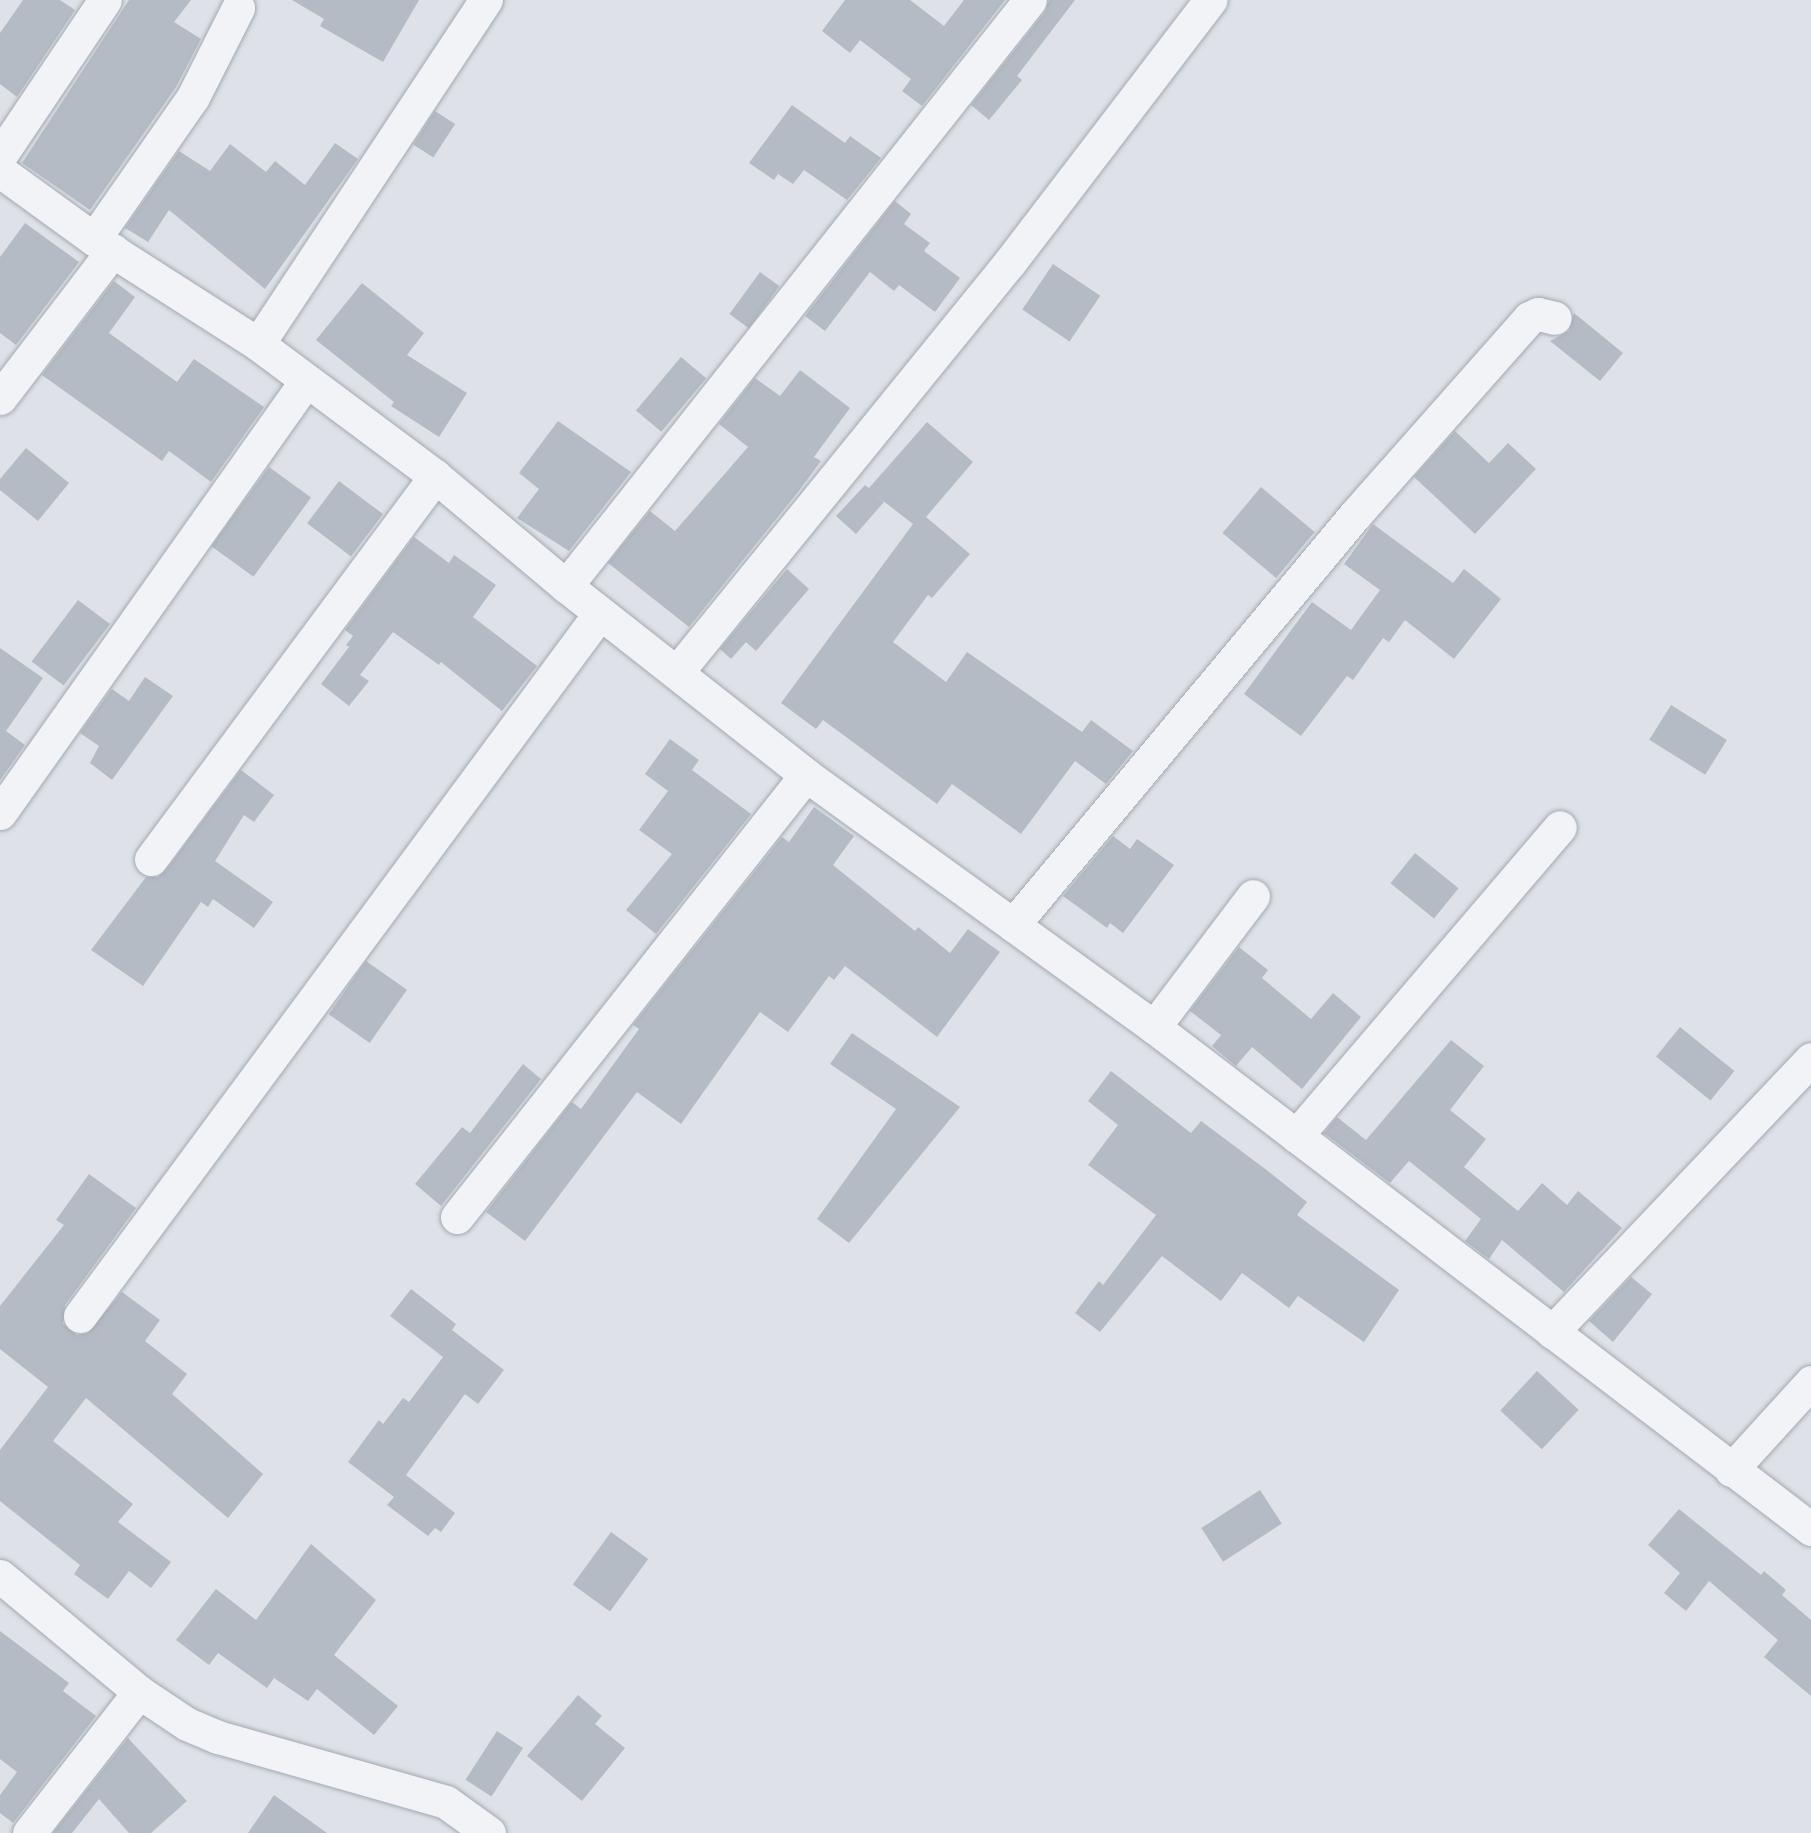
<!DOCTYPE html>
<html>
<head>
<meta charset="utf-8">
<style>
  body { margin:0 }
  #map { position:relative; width:1811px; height:1833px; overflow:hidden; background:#dee2e8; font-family:Ubuntu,sans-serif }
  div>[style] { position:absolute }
  .building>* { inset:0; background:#b5bbc5; transform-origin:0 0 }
  .roads { filter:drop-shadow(0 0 2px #a3a9b2) drop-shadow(0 0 2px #a3a9b2) }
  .minor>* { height:33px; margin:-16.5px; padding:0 16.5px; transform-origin:16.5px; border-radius:16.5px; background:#f1f3f6 }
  span { translate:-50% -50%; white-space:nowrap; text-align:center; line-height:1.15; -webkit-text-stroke:5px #eef1f6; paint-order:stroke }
</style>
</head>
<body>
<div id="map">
  <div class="building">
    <div style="clip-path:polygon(23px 0,60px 0,75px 10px,17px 97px,0 84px,0 33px)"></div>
    <div style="clip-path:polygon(129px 0,191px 0,174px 22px,201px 39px,176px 87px,90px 210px,22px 163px)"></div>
    <div style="clip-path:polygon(292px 0,419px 0,383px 62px,320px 26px,324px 19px)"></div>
    <div style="clip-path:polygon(845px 0,910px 0,944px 26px,964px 0,1005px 0,922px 106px,902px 91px,911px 79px,860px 40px,850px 53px,822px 31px)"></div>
    <div style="clip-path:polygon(1049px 0,1075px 0,1017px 76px,1022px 80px,989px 120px,971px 105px,1045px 12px)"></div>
    <div style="clip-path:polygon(792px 105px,845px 143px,850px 136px,881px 158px,847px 200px,804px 170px,793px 184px,778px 174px,774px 180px,749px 163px)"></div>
    <div style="left:435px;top:111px;width:24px;height:40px;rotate:33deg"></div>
    <div style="clip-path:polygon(335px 143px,358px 159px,265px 289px,169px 210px,148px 242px,125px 228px,179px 151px,210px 171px,230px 144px,266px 172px,275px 161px,305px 185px)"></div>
    <div style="clip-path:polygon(895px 201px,911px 214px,904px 224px,930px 243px,924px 251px,960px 278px,935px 312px,899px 285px,894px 291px,870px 272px,825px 331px,805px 316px)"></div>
    <div style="clip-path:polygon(25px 223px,79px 262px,16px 345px,0 333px,0 257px)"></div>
    <div style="left:1053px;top:264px;width:57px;height:55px;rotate:34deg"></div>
    <div style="left:760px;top:272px;width:24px;height:52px;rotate:36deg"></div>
    <div style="clip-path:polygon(114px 281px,135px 297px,109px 333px,177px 382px,194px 359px,264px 407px,211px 482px,169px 451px,162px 461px,42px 375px)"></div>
    <div style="clip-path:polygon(362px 283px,424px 333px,407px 355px,467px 393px,439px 437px,391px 406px,394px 402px,316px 340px)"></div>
    <div style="clip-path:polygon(1574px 313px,1623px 353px,1600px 381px,1550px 341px,1569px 331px)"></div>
    <div style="left:681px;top:357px;width:33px;height:70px;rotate:40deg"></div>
    <div style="clip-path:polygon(800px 370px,850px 408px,814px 457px,821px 461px,798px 492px,689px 627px,608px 563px,650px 511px,675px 531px,748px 447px,719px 424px,755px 378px,780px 396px)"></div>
    <div style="clip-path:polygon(558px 421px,631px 472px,569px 551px,517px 518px,539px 489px,519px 473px)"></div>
    <div style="clip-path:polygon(927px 422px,973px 462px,926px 517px,970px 554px,932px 598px,928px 595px,893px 642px,946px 682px,967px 652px,1082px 732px,1091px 720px,1133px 751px,1106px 784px,1075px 761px,1021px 834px,952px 784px,937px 804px,823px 720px,816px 729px,781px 703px,913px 524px,873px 493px,884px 502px,856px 534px,836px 516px,865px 485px,869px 488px)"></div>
    <div style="clip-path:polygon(1455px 431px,1489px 463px,1508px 443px,1536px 469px,1475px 534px,1414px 477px)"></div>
    <div style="clip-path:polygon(26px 448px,69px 483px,38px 521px,0 490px,0 479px)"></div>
    <div style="left:269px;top:467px;width:52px;height:98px;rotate:36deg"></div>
    <div style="left:339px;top:481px;width:55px;height:53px;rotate:37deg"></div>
    <div style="left:1261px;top:487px;width:70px;height:60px;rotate:40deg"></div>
    <div style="clip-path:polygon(1373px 524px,1453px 583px,1464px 569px,1501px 599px,1454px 659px,1405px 620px,1389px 642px,1383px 638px,1353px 680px,1347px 676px,1301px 736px,1244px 694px,1312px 602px,1351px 630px,1380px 590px,1344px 564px)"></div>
    <div style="clip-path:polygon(414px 537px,449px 563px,454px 555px,496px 585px,473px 617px,537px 666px,502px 711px,441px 662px,439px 665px,393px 632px,360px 675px,369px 681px,349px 706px,321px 684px,349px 647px,346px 645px,353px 636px,345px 630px)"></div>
    <div style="clip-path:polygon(787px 569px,809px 589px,756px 651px,746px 642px,731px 659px,720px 649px)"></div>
    <div style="left:78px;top:600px;width:40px;height:77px;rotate:37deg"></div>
    <div style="clip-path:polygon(0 648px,43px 678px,6px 731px,25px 745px,0 780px)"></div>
    <div style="clip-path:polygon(145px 677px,173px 696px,112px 780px,90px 763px,99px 746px,80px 733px,112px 689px,129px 701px)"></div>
    <div style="left:1671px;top:705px;width:66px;height:41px;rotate:32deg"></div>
    <div style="clip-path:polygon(670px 739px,699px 760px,692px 770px,751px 814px,656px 934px,626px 910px,672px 854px,639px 830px,668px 791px,645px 774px)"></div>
    <div style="clip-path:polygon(241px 770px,274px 795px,254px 822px,244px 815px,215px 861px,273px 902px,254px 928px,213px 899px,208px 907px,201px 902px,143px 986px,91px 950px,146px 877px,158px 877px,166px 870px)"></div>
    <div style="clip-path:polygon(814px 807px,854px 836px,833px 865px,915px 931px,918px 927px,950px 953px,968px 929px,1000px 952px,937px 1037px,845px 966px,834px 980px,829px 976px,788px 1032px,760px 1012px,681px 1124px,637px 1092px,525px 1241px,486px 1212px,572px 1102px,581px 1109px,639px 1029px,633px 1025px,782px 837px,789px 842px)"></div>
    <div style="clip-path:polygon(1113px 836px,1130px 849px,1137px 839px,1174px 865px,1123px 933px,1110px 923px,1107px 928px,1063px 896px)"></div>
    <div style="left:1415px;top:853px;width:56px;height:39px;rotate:39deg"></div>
    <div style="clip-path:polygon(1239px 947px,1268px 970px,1262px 978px,1311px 1019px,1333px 993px,1361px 1017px,1302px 1089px,1252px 1047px,1236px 1066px,1212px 1046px,1221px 1035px,1190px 1011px)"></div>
    <div style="left:366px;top:961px;width:50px;height:65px;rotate:35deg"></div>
    <div style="left:1680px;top:1027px;width:70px;height:38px;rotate:39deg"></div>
    <div style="clip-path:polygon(852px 1033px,960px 1107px,849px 1243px,817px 1219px,896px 1109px,830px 1064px)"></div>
    <div style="clip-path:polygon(1451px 1040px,1484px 1066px,1450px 1110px,1486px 1139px,1464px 1167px,1518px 1211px,1542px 1183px,1567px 1205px,1578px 1191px,1622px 1228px,1564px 1292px,1502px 1240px,1489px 1259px,1465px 1241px,1481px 1219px,1409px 1161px,1390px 1183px,1324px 1133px,1337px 1117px,1366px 1140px)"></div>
    <div style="clip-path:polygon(523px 1064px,541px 1079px,441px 1206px,415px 1184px,462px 1127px,470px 1133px)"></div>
    <div style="clip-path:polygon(1111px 1071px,1191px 1133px,1201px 1121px,1264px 1168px,1307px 1202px,1297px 1215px,1399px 1290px,1364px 1342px,1298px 1296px,1289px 1308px,1242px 1273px,1221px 1301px,1162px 1256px,1100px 1332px,1075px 1313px,1099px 1281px,1103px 1285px,1156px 1215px,1088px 1165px,1118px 1125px,1088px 1101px)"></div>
    <div style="clip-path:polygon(89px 1174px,136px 1208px,65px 1305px,63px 1324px,77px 1335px,88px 1333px,122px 1292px,160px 1320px,145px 1341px,187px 1374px,172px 1394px,263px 1474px,228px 1518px,86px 1398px,53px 1441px,133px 1504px,118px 1522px,171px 1562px,151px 1588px,129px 1571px,108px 1599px,74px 1574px,80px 1565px,0 1501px,0 1450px,48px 1387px,0 1349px,0 1306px,64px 1225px,56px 1220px)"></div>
    <div style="clip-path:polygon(1631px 1277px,1652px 1294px,1613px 1342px,1589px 1321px)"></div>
    <div style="clip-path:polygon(411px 1289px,456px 1324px,452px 1330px,504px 1370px,478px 1404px,465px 1394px,406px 1475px,455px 1513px,441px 1532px,435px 1528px,428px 1536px,387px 1505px,394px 1497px,348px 1462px,379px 1420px,383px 1424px,403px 1398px,409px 1402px,443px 1357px,390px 1316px)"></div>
    <div style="left:1537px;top:1371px;width:57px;height:54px;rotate:43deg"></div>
    <div style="left:1260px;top:1490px;width:40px;height:70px;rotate:57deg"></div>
    <div style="clip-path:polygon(1679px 1509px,1761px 1575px,1764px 1571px,1786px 1590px,1782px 1595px,1811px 1620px,1811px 1696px,1764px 1657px,1778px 1640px,1709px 1581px,1686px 1611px,1664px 1593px,1680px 1573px,1648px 1545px)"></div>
    <div style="left:611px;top:1532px;width:46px;height:65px;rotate:36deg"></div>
    <div style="clip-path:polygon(311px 1544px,376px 1600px,334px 1655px,398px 1706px,374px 1735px,317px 1689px,308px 1701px,274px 1678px,267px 1688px,218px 1653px,209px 1665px,176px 1640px,216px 1589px,256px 1620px)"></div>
    <div style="clip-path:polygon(0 1631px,69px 1683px,63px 1691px,96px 1716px,13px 1823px,0 1813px,0 1795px,17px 1772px,0 1759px)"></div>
    <div style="clip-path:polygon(578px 1695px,602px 1716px,595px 1724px,625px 1748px,582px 1801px,527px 1756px)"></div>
    <div style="left:497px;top:1731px;width:31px;height:58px;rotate:33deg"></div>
    <div style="clip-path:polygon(128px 1738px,187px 1801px,151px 1833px,129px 1833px,99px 1799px,72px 1833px,53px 1833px)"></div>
    <div style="clip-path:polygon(274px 1795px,327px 1833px,248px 1833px)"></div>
  </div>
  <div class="roads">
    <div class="minor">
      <div style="left:0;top:156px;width:188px;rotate:-56.1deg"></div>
      <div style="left:0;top:171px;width:116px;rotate:35.9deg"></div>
      <div style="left:94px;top:239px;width:195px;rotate:32.6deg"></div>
      <div style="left:258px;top:344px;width:221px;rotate:36.7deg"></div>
      <div style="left:435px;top:476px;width:171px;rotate:40deg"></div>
      <div style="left:566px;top:586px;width:305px;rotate:38.2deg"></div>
      <div style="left:806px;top:775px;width:430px;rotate:35.9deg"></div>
      <div style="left:1154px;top:1027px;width:827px;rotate:37.38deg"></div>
      <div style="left:94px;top:239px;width:173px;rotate:-55.1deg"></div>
      <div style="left:193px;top:97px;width:100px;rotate:-63.2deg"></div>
      <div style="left:258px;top:344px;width:413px;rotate:-56.5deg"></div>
      <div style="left:0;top:398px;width:186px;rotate:-52.6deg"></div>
      <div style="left:566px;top:586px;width:747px;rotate:-51.63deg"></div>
      <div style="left:677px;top:672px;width:528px;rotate:-50.92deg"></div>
      <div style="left:1010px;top:262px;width:330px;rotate:-52.6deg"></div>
      <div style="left:0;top:813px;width:529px;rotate:-54.69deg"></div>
      <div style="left:151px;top:859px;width:477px;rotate:-53.4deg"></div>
      <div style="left:1013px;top:925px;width:534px;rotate:-50.17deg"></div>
      <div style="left:1355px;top:515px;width:263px;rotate:-48.5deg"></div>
      <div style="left:1529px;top:318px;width:10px;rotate:-24deg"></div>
      <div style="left:1538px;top:314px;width:17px;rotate:13deg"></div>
      <div style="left:1154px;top:1027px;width:164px;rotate:-52.9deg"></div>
      <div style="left:1296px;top:1136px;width:406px;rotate:-49.5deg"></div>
      <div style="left:457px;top:1217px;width:563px;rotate:-51.71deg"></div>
      <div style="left:80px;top:1316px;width:874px;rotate:-53.51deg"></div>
      <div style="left:1552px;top:1332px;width:376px;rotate:-46.5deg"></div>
      <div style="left:1731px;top:1470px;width:119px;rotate:-47.7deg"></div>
      <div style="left:0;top:1576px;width:181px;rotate:39.8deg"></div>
      <div style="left:139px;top:1692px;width:58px;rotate:33.7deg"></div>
      <div style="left:187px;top:1724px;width:34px;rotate:23deg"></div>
      <div style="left:218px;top:1737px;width:237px;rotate:15.9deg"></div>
      <div style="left:446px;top:1802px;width:53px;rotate:35.8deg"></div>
      <div style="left:29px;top:1833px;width:179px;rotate:-52deg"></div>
    </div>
  </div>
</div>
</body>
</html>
